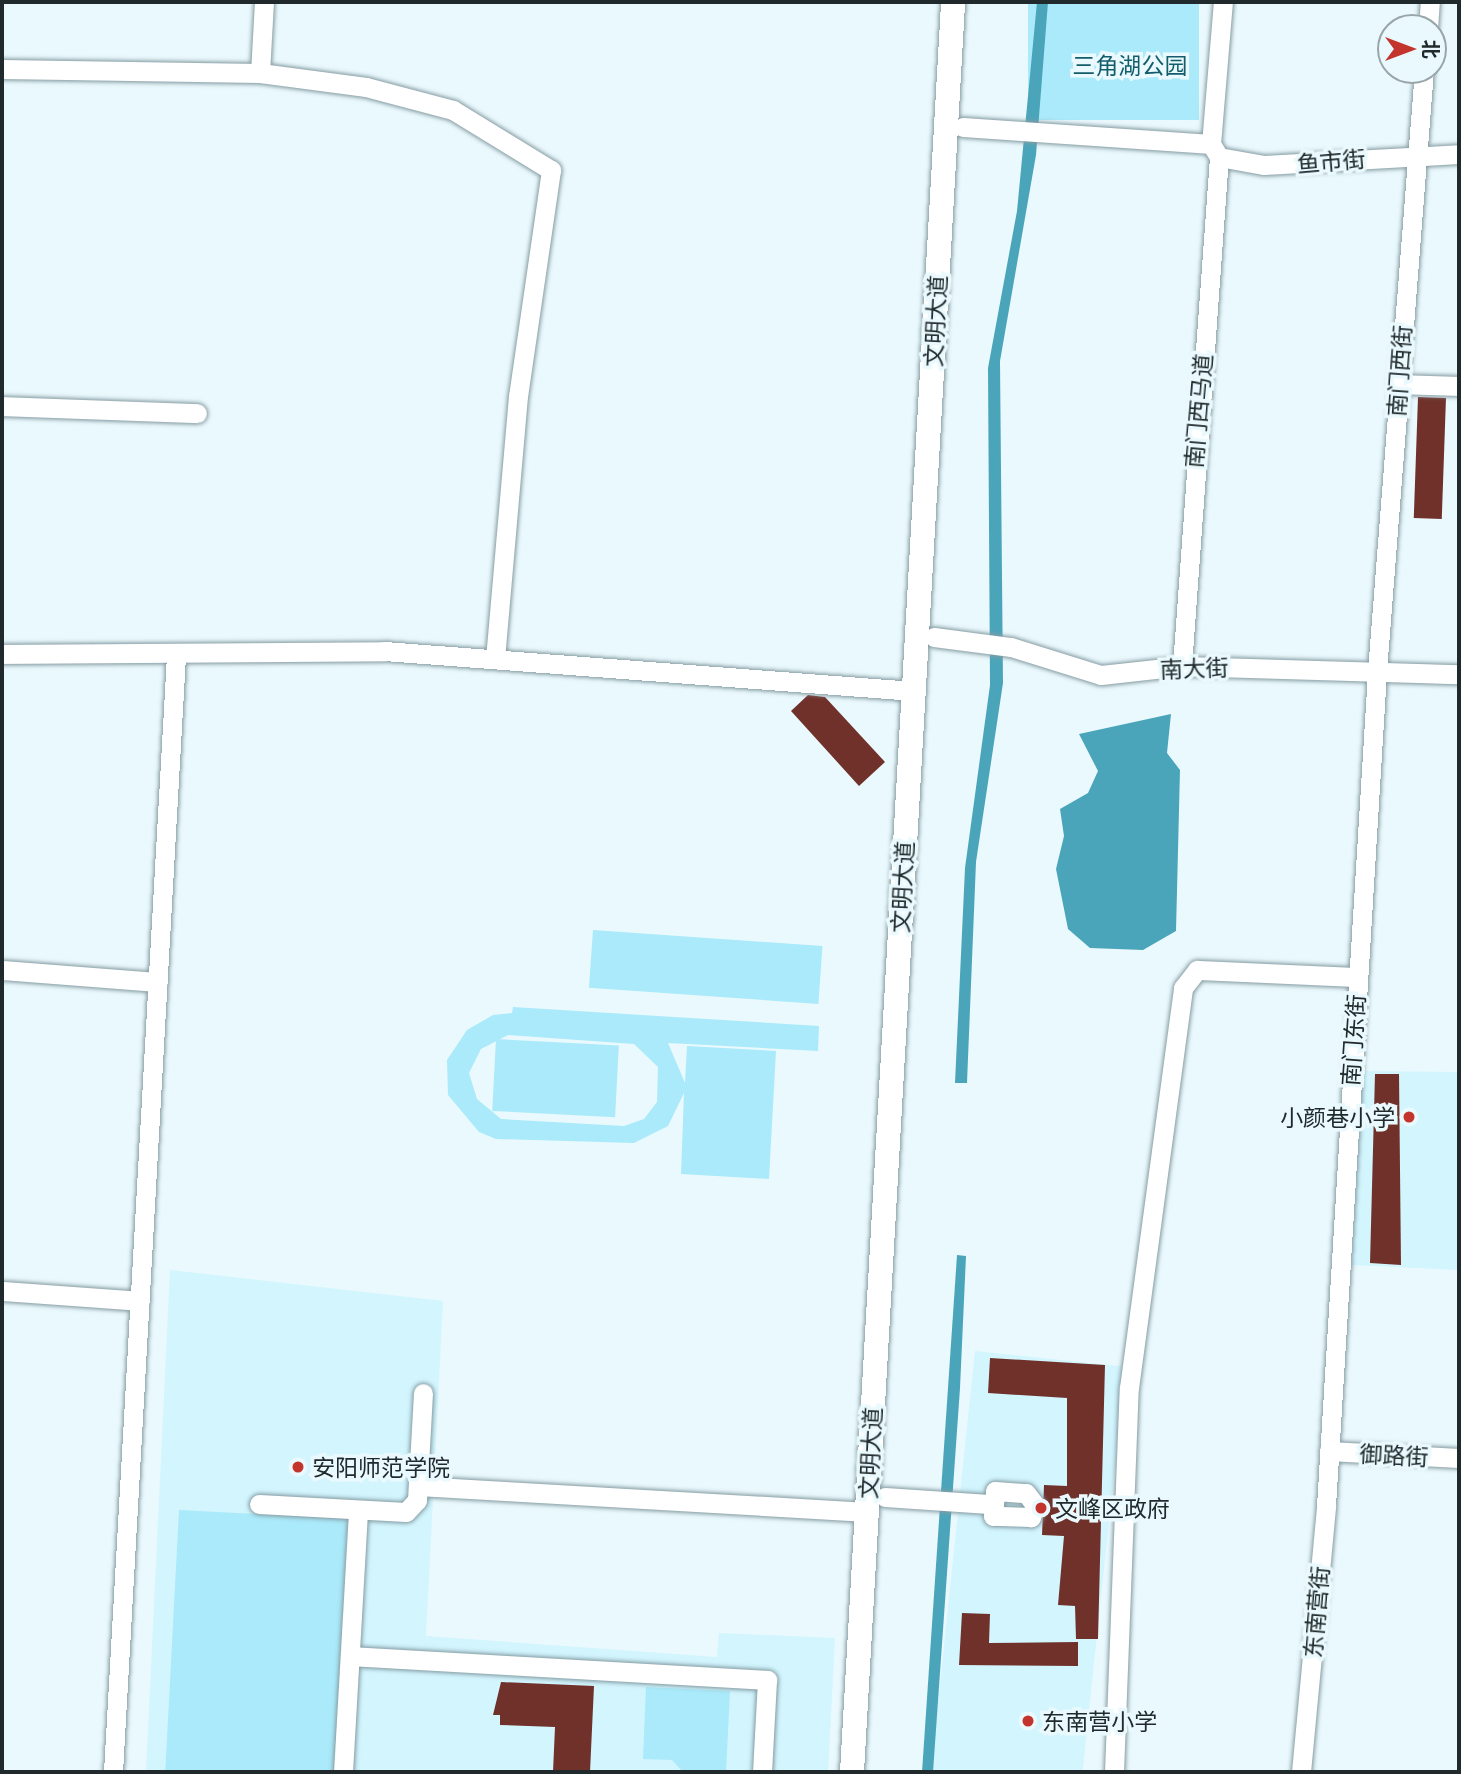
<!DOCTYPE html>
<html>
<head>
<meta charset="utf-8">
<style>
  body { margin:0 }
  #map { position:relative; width:1461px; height:1774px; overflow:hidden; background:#eaf9fd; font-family:Lato,"Noto Sans SC",sans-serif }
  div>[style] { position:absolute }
  .built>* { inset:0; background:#d2f5fe; transform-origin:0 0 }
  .green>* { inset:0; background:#aaeafa; transform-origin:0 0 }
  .water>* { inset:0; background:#4ba5ba }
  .building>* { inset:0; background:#70312a; transform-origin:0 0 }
  .roads { filter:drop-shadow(0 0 2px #859ca3) drop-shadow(0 0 2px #859ca3) }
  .minor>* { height:19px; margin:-9.5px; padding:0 9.5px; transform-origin:9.5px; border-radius:9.5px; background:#fff }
  .major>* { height:24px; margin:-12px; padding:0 12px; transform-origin:12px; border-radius:12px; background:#fff }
  .dots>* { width:19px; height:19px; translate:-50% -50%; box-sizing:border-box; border:4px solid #eaf9fd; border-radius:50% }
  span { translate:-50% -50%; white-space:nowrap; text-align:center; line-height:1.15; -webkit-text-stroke:7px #eaf9fd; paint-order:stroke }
  .park-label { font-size:23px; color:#125d6c }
  .street-label { font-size:23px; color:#202a2c }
  .poi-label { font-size:23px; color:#202a2c }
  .right { translate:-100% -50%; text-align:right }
  .left { translate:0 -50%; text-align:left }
  .frame { position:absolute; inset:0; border:4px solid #202a2c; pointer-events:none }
  .north { position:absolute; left:1377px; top:14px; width:70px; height:70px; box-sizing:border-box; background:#eaf9fd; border:2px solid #99a6a9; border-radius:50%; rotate:90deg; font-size:19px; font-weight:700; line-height:28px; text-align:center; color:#202a2c }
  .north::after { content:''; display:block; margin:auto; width:24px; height:32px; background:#c3352c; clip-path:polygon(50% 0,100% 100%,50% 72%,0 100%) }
</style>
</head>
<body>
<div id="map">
  <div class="built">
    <div style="clip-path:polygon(1459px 1048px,1459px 1270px,1352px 1265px,1362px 1071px,1458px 1072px)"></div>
    <div style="clip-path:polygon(170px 1270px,443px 1301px,426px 1636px,717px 1657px,719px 1633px,835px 1638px,828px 1772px,146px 1772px)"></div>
    <div style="left:975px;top:1351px;width:151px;height:422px;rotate:6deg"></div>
  </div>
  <div class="green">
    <div style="left:1028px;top:2px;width:171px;height:118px"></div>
    <div style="left:593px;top:930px;width:230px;height:58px;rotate:4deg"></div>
    <div style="clip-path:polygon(evenodd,513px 1007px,819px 1026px,818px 1051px,668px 1043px,685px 1083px,687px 1046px,776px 1051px,769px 1179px,681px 1174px,684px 1093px,668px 1126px,634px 1143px,496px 1139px,479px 1132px,448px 1095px,447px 1060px,467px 1030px,493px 1015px,512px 1013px,513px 1007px,508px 1035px,634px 1044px,658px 1067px,657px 1102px,644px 1119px,624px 1126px,501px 1119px,477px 1099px,469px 1073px,481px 1049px,508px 1035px)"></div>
    <div style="left:496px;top:1039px;width:123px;height:72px;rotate:3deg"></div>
    <div style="left:179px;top:1510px;width:169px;height:262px;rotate:3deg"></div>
    <div style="clip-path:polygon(646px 1687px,730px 1691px,726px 1772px,683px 1772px,672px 1760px,643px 1759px)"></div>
  </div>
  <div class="water">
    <div style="clip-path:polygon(1037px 2px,1048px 2px,1036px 155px,1000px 361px,1003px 683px,976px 862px,967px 1083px,955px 1083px,965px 868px,990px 685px,988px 368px,1017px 211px)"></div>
    <div style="clip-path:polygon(1171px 714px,1167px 753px,1180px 770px,1176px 931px,1143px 950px,1090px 948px,1068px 929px,1056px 869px,1064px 836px,1060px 809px,1088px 793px,1098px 771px,1079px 734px)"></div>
    <div style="clip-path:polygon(957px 1255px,966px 1256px,960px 1388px,933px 1772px,922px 1772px)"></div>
  </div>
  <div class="building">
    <div style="left:1418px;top:397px;width:28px;height:121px;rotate:2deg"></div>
    <div style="clip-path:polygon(808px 695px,825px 697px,885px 762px,859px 786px,791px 711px)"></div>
    <div style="clip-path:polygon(1375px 1074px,1399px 1074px,1401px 1265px,1370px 1263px)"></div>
    <div style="clip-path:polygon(990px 1358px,1105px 1365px,1098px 1639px,1076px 1639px,1075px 1606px,1058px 1605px,1064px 1536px,1042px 1535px,1044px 1485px,1067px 1486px,1067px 1398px,988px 1393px)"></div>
    <div style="clip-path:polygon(962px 1613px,990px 1614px,989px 1643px,1078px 1642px,1078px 1666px,959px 1665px)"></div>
    <div style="clip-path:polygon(501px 1682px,594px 1686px,590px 1772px,553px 1772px,555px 1727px,500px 1725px,500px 1715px,493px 1715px)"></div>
  </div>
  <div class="roads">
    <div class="minor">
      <div style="left:1428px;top:28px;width:26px;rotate:-86deg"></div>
      <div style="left:2px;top:69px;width:258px;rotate:0.9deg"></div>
      <div style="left:260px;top:73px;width:107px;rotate:7.5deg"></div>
      <div style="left:366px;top:87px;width:90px;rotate:14.8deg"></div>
      <div style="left:453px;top:110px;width:115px;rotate:31.5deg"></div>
      <div style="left:551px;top:170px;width:228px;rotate:98.3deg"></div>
      <div style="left:518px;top:396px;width:263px;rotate:95deg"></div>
      <div style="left:260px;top:73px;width:71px;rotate:-86.8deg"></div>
      <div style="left:963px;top:127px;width:249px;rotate:3.9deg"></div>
      <div style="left:1211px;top:144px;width:15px;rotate:58deg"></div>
      <div style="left:1219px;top:157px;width:46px;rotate:10.1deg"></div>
      <div style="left:1264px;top:165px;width:195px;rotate:-3.2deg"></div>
      <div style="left:1211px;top:144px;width:143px;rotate:-85.2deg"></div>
      <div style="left:1398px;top:384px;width:61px;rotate:1.9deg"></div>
      <div style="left:2px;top:406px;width:195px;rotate:2.1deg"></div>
      <div style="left:934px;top:637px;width:78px;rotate:7.4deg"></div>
      <div style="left:1011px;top:647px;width:94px;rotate:17.3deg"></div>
      <div style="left:1101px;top:675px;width:81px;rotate:-6.3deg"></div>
      <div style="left:1182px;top:666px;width:277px;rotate:1.7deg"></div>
      <div style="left:2px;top:654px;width:382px;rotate:-0.4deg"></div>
      <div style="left:384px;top:651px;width:532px;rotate:4.32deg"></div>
      <div style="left:1182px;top:666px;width:510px;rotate:-85.84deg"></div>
      <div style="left:2px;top:970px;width:156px;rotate:4.4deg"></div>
      <div style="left:2px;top:1291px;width:138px;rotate:4.1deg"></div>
      <div style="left:1329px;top:1451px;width:130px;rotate:3.1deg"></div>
      <div style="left:418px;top:1486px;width:450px;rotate:3.3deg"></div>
      <div style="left:995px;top:1491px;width:31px;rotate:4deg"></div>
      <div style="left:1026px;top:1493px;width:15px;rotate:53deg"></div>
      <div style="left:1035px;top:1505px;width:13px;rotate:108deg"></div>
      <div style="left:1031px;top:1517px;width:38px;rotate:-178deg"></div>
      <div style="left:993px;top:1516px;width:25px;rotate:-85deg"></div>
      <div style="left:885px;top:1497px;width:104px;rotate:3.9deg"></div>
      <div style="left:259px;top:1504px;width:147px;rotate:3.1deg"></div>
      <div style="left:406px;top:1512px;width:16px;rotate:-47deg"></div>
      <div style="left:417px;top:1500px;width:107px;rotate:-86.8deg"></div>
      <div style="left:350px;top:1656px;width:418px;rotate:3.3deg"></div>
      <div style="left:767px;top:1680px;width:92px;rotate:93.1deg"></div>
      <div style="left:113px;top:1772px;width:1120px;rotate:-86.77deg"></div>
      <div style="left:343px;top:1772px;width:262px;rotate:-86.7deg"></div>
      <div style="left:1114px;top:1772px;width:384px;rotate:-87.8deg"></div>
      <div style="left:1129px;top:1388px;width:404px;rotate:-82.3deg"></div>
      <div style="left:1183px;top:988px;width:23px;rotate:-52deg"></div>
      <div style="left:1197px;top:970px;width:160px;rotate:2.5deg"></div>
      <div style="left:1301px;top:1772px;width:267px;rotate:-84.6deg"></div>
      <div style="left:1326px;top:1506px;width:837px;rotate:-86.5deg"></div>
      <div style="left:1377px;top:671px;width:603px;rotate:-85.53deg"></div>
    </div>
    <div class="major">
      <div style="left:852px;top:1772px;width:1773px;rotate:-86.73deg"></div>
    </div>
  </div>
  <div class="dots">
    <div style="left:1409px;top:1117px;background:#c3352c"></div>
    <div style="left:298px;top:1467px;background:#c3352c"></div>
    <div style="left:1041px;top:1508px;background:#c3352c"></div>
    <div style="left:1028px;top:1721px;background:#c3352c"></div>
  </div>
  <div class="park-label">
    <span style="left:1130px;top:65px">三角湖公园</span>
  </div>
  <div class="street-label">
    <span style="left:1331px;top:161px;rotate:-5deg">鱼市街</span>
    <span style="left:935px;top:321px;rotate:-87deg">文明大道</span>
    <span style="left:1399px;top:371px;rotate:-86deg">南门西街</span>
    <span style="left:1198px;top:411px;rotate:-85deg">南门西马道</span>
    <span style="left:1194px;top:668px;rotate:-2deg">南大街</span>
    <span style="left:902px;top:887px;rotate:-87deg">文明大道</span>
    <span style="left:1353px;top:1040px;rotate:-86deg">南门东街</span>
    <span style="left:870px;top:1453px;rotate:-87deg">文明大道</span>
    <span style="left:1394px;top:1455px;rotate:3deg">御路街</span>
    <span style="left:1316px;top:1612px;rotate:-85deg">东南营街</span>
  </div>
  <div class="poi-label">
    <span class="right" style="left:1395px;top:1117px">小颜巷小学</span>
    <span class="left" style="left:312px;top:1467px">安阳师范学院</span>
    <span class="left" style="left:1055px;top:1508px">文峰区政府</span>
    <span class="left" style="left:1042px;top:1721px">东南营小学</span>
  </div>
  <div class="frame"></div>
  <div class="north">北</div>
</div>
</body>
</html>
